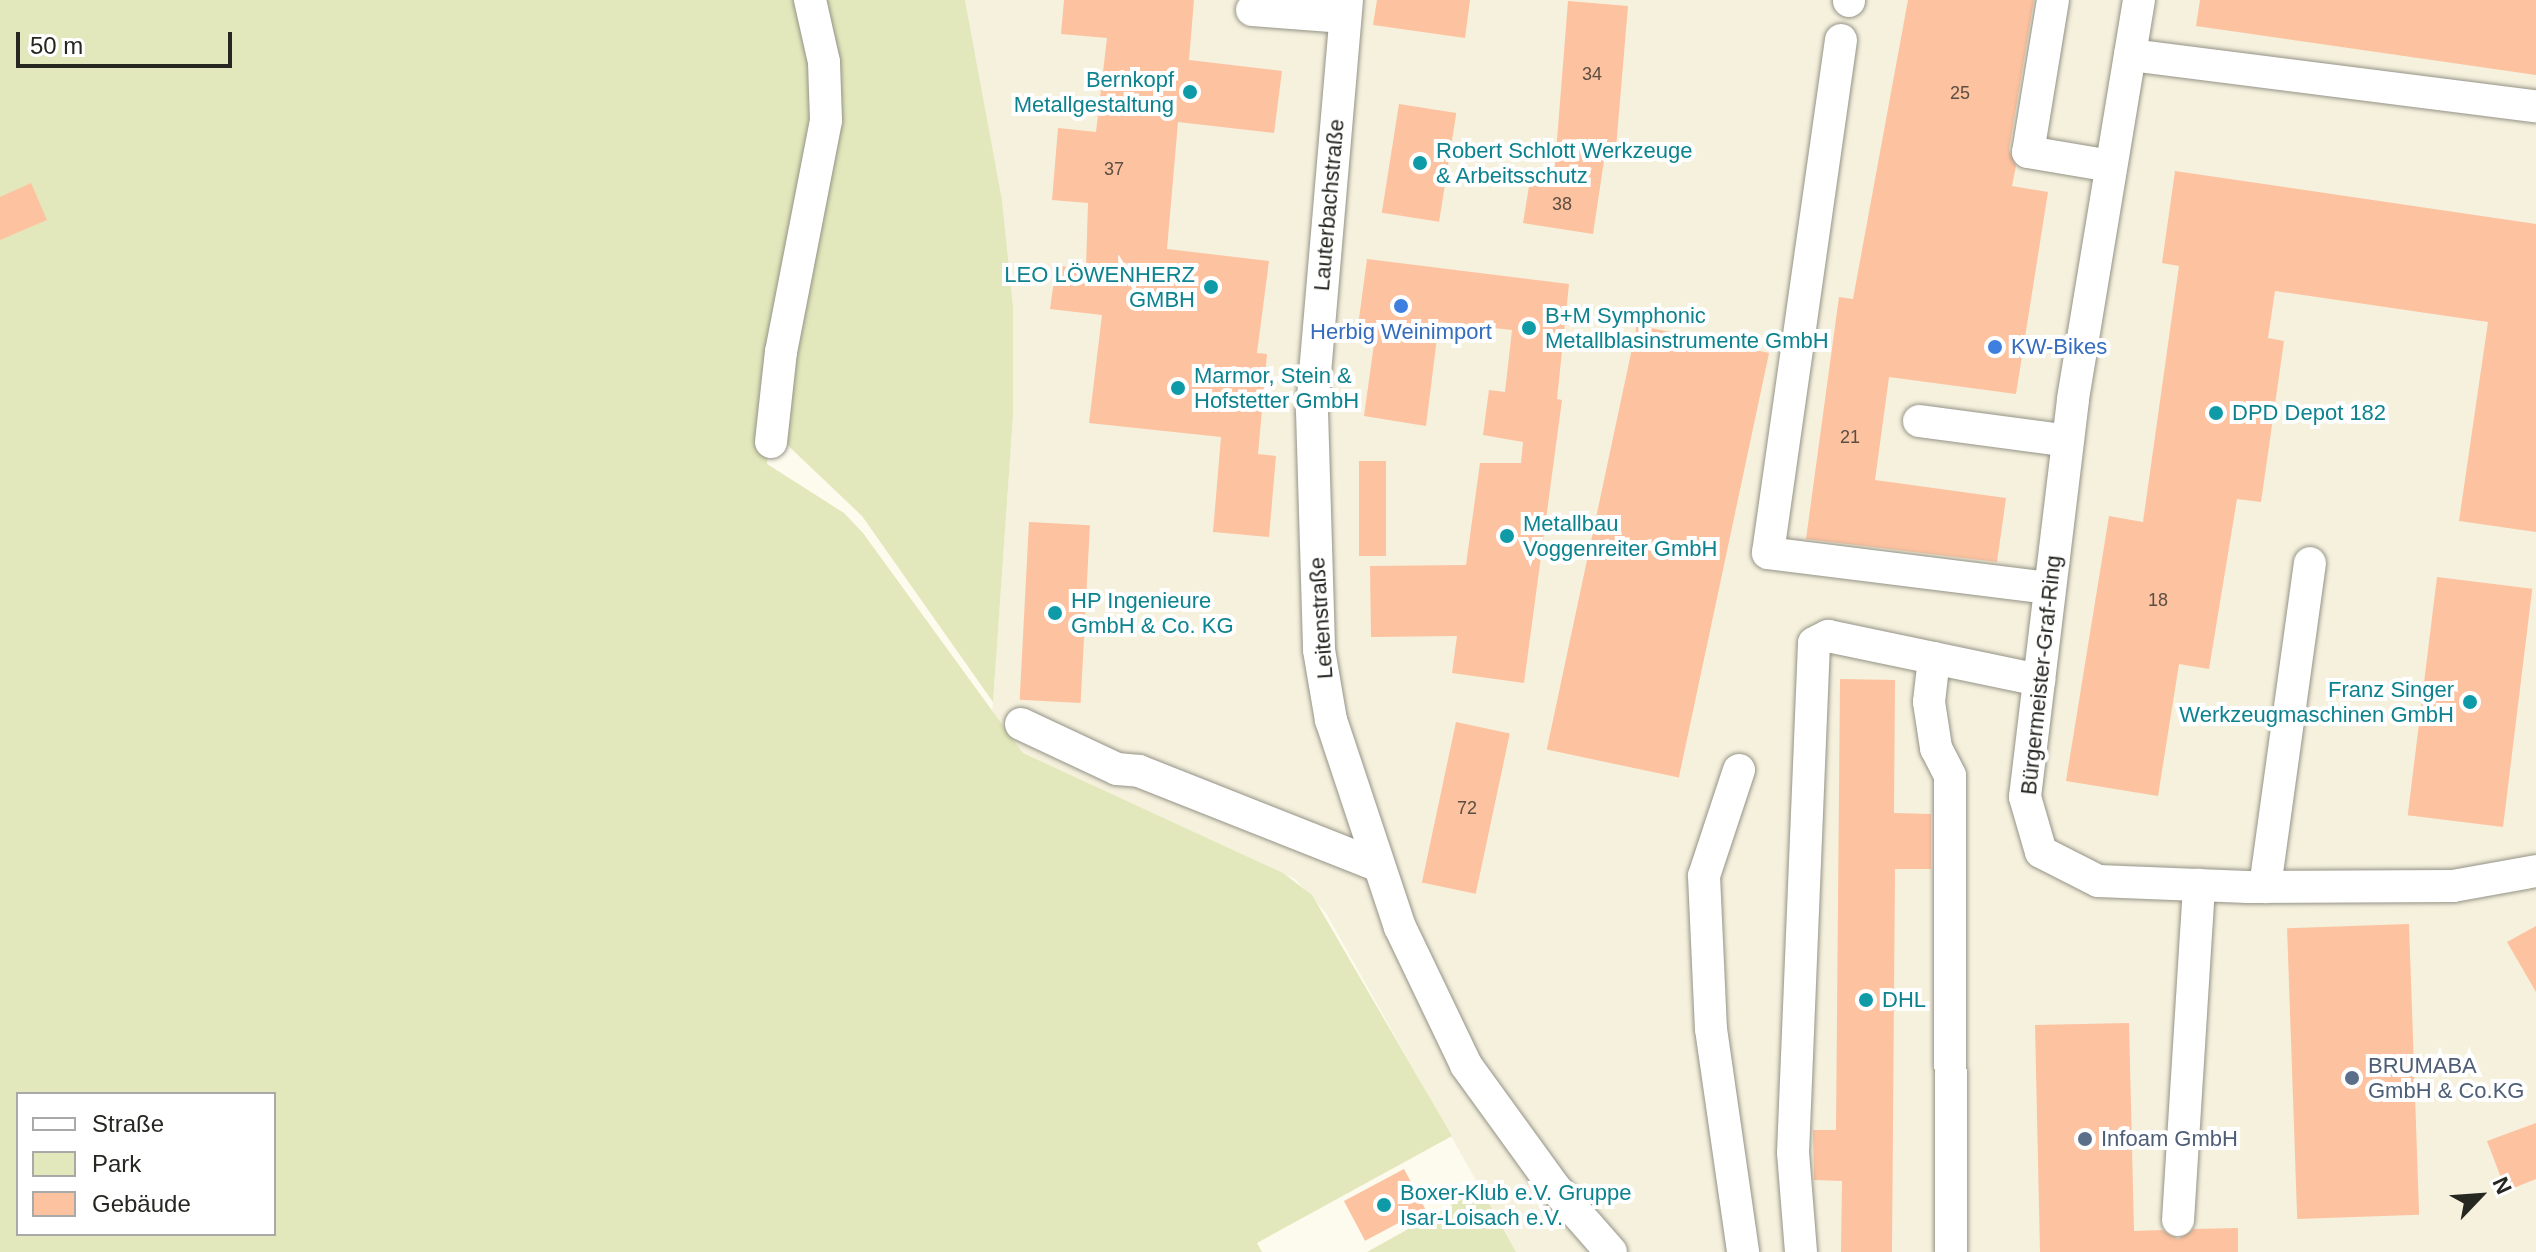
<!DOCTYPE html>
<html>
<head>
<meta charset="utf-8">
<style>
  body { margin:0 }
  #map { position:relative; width:2536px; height:1252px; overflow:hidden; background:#fdfbee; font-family:Helvetica,sans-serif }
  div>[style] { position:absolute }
  .built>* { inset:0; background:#f5f1dd }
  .green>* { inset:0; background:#e2e8bb }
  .building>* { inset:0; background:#fdc2a0; transform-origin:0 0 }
  .roads { filter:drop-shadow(0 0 2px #959387) drop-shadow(0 0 2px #959387) }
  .minor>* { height:32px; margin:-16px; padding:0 16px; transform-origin:16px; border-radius:16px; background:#fff }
  .dots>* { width:22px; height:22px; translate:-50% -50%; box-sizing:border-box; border:4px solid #fff; border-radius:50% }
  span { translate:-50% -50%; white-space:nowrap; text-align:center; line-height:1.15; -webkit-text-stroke:8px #fff; paint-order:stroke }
  .number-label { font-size:18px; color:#5c4e42 }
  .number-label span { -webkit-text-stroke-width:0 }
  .culture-label { font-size:22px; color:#0d838f }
  .right { translate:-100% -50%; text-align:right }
  .left { translate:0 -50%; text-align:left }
  .street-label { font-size:22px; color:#272722 }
  .shop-label { font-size:22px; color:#366cbe }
  .service-label { font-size:22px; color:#4e5e75 }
  .legend { position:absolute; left:16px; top:1092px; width:260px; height:144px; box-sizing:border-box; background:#fff; border:2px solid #a9a9a7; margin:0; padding:10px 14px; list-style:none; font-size:24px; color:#272722 }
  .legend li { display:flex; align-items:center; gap:16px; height:40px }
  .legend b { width:40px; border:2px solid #a9a9a7 }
  .north { position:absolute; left:2440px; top:1156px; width:80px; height:80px; -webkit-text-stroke:6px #fff; paint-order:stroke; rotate:65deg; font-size:22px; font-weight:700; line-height:32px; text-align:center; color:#272722 }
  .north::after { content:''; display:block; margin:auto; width:28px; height:36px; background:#272722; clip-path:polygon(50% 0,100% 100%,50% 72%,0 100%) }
  .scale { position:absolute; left:16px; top:32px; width:216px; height:36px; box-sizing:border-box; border:4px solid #272722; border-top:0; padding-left:10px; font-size:24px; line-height:28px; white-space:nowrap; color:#272722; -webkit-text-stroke:6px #fff; paint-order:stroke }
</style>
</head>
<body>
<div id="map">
  <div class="built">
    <div style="clip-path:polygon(965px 0,2536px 0,2536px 1252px,1516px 1252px,1326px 913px,1295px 879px,1023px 753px,992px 715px,1013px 416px,1013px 306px,1002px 200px)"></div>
  </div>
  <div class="green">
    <div style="clip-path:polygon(evenodd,0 0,802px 0,819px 84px,778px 332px,767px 464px,844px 513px,863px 533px,1023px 753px,1283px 873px,1312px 895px,1452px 1136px,1257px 1243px,1262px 1252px,0 1252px,0 0,18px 1094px,274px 1094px,274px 1234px,18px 1234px,18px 1094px)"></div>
    <div style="clip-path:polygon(817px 0,965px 0,1002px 200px,1013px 306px,1013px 416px,993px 702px,862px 516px,779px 437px,818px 209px)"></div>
    <div style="clip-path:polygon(1481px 1189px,1516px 1252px,1367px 1252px,1455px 1203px)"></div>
  </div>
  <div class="building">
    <div style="clip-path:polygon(1064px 0,1194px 0,1189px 60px,1282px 71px,1274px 133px,1178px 122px,1167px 249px,1269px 261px,1257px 353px,1267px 354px,1258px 454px,1276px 456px,1269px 537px,1213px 532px,1221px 437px,1089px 423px,1102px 315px,1050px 309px,1056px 266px,1086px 268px,1088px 203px,1052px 200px,1058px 128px,1096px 132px,1107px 38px,1061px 34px)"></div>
    <div style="clip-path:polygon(1377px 0,1470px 0,1465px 38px,1373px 25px)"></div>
    <div style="clip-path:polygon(1908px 0,2034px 0,2009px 150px,2016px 166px,2012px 186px,2048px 192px,2016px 394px,1889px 377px,1875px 480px,2006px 498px,1997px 562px,1806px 539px,1839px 297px,1853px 299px)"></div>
    <div style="clip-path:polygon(2200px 0,2536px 0,2536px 75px,2196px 26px)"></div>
    <div style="clip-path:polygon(1568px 1px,1628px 6px,1616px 148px,1606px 147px,1593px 234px,1523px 223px,1531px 174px,1554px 178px)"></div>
    <div style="left:1399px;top:104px;width:58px;height:110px;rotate:9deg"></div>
    <div style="clip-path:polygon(2175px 171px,2536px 224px,2536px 532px,2459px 521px,2488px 322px,2275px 291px,2268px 338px,2284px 341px,2261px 502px,2237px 499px,2209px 669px,2179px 664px,2158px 796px,2066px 781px,2109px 516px,2143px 522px,2179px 266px,2162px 263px)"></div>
    <div style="clip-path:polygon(31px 183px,47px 220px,0 240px,0 197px)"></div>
    <div style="clip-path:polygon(1367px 259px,1569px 284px,1557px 399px,1562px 400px,1524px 683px,1452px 673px,1457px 636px,1371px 637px,1370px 566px,1466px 565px,1480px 463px,1521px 463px,1523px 442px,1483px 435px,1489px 390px,1505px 392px,1512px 330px,1439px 322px,1426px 426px,1364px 416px,1374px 344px,1356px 341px)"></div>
    <div style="left:1637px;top:325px;width:135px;height:434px;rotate:12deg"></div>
    <div style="left:1359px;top:461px;width:27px;height:95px"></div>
    <div style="left:1029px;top:522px;width:61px;height:178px;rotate:3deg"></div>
    <div style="left:2437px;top:577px;width:96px;height:240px;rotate:7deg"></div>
    <div style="clip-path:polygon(1840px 679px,1895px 680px,1894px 813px,1931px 814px,1931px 869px,1895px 869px,1892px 1252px,1841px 1252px,1842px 1181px,1814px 1180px,1813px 1130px,1836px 1130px)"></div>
    <div style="left:1456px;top:722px;width:55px;height:164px;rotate:12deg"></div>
    <div style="left:2409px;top:924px;width:291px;height:122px;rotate:88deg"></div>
    <div style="clip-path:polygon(2536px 926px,2536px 992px,2507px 942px)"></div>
    <div style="clip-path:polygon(2129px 1023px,2134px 1231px,2162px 1230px,2178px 1239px,2194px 1229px,2238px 1228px,2238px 1252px,2040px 1252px,2035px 1025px)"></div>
    <div style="clip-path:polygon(2536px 1123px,2536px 1179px,2506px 1191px,2487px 1141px)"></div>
    <div style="left:1404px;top:1169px;width:45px;height:68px;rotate:62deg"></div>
  </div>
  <div class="roads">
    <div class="minor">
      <div style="left:1347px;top:0;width:412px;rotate:94.9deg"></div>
      <div style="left:1312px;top:411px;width:239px;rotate:88.3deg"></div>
      <div style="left:1319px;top:650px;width:71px;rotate:80.3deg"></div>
      <div style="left:1331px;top:720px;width:218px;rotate:71.6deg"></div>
      <div style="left:1400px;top:927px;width:153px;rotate:64.4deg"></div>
      <div style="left:1466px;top:1065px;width:152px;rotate:54.1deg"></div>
      <div style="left:1555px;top:1188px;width:85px;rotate:48.8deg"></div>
      <div style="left:2053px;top:0;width:154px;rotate:99.3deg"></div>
      <div style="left:2028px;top:152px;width:84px;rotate:9.6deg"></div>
      <div style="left:2139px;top:0;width:405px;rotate:99.4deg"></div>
      <div style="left:2073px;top:400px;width:400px;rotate:96.9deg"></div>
      <div style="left:2025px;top:797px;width:57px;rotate:73.8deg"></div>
      <div style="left:2041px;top:852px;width:64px;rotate:27deg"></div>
      <div style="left:2098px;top:881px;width:150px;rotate:2.3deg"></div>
      <div style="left:2248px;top:887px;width:205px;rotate:-0.3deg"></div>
      <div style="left:2453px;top:886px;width:84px;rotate:-10.2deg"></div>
      <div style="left:1849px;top:1px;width:1px;rotate:-90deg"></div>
      <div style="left:1252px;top:10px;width:93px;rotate:4.3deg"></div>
      <div style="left:1841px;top:40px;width:518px;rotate:98.1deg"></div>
      <div style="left:1768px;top:553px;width:284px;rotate:7.1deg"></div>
      <div style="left:2130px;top:55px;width:409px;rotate:7.2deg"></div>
      <div style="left:1919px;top:421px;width:150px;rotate:7.6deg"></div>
      <div style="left:771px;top:442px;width:91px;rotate:-83.7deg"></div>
      <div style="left:781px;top:352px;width:236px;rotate:-79deg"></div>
      <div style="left:826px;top:120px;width:58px;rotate:-92deg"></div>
      <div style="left:824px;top:62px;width:64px;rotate:-102.7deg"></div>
      <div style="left:1934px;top:658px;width:44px;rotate:96.5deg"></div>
      <div style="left:1929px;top:702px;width:47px;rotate:81.3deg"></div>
      <div style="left:1936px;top:748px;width:31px;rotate:63deg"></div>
      <div style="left:1950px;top:776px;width:476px;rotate:89.9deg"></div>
      <div style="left:1021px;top:724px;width:106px;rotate:25.1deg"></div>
      <div style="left:1117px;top:769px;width:22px;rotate:5deg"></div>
      <div style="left:1139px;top:771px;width:256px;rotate:21.6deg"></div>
      <div style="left:1739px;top:770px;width:112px;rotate:108.3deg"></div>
      <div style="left:1704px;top:876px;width:153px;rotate:87.4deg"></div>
      <div style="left:1711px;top:1029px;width:225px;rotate:81.8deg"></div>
      <div style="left:2265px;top:887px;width:327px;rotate:-82.1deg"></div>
      <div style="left:2178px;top:1220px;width:336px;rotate:-86.4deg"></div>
      <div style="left:1801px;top:1252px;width:99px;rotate:-94.6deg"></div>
      <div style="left:1793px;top:1153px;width:510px;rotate:-87.64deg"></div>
      <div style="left:1814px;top:643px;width:16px;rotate:-27deg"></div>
      <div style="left:1828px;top:636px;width:216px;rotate:11.8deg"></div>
    </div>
  </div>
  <div class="dots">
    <div style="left:1190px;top:92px;background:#0f9aa8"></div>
    <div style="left:1420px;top:163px;background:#0f9aa8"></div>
    <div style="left:1211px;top:287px;background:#0f9aa8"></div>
    <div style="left:1401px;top:306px;background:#3f7fe0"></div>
    <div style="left:1529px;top:328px;background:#0f9aa8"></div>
    <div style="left:1995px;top:347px;background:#3f7fe0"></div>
    <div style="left:1178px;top:388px;background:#0f9aa8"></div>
    <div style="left:2216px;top:413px;background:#0f9aa8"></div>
    <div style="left:1507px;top:536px;background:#0f9aa8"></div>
    <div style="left:1055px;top:613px;background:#0f9aa8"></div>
    <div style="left:2470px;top:702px;background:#0f9aa8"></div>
    <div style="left:1866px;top:1000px;background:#0f9aa8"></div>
    <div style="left:2352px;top:1078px;background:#5c6f8a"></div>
    <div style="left:2085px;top:1139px;background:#5c6f8a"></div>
    <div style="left:1384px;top:1205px;background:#0f9aa8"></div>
  </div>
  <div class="number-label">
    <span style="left:1592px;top:74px">34</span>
    <span style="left:1960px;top:93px">25</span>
    <span style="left:1114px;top:169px">37</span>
    <span style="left:1562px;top:204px">38</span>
    <span style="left:1850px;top:437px">21</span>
    <span style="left:2158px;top:600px">18</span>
    <span style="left:1467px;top:808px">72</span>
  </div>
  <div class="culture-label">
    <span class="right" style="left:1174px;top:92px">Bernkopf<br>Metallgestaltung</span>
    <span class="left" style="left:1436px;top:163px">Robert Schlott Werkzeuge<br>&amp; Arbeitsschutz</span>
    <span class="right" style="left:1195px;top:287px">LEO LÖWENHERZ<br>GMBH</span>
    <span class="left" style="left:1545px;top:328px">B+M Symphonic<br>Metallblasinstrumente GmbH</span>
    <span class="left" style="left:1194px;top:388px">Marmor, Stein &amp;<br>Hofstetter GmbH</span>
    <span class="left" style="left:2232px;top:413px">DPD Depot 182</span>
    <span class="left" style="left:1523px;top:536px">Metallbau<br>Voggenreiter GmbH</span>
    <span class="left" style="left:1071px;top:613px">HP Ingenieure<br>GmbH &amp; Co. KG</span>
    <span class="right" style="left:2454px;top:702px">Franz Singer<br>Werkzeugmaschinen GmbH</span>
    <span class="left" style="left:1882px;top:1000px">DHL</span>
    <span class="left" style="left:1400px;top:1205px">Boxer-Klub e.V. Gruppe<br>Isar-Loisach e.V.</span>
  </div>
  <div class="street-label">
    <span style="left:1329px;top:205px;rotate:-85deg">Lauterbachstraße</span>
    <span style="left:1321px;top:618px;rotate:-94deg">Leitenstraße</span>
    <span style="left:2041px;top:675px;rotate:-84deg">Bürgermeister-Graf-Ring</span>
  </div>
  <div class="shop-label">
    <span style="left:1401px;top:332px">Herbig Weinimport</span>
    <span class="left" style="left:2011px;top:347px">KW-Bikes</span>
  </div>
  <div class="service-label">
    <span class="left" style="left:2368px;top:1078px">BRUMABA<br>GmbH &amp; Co.KG</span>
    <span class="left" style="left:2101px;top:1139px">Infoam GmbH</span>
  </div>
  <ul class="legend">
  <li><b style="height:10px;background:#fff"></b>Straße</li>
  <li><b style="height:22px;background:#e2e8bb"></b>Park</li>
  <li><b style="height:22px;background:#fdc2a0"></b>Gebäude</li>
  </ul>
  <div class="north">N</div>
  <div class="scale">50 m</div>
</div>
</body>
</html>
